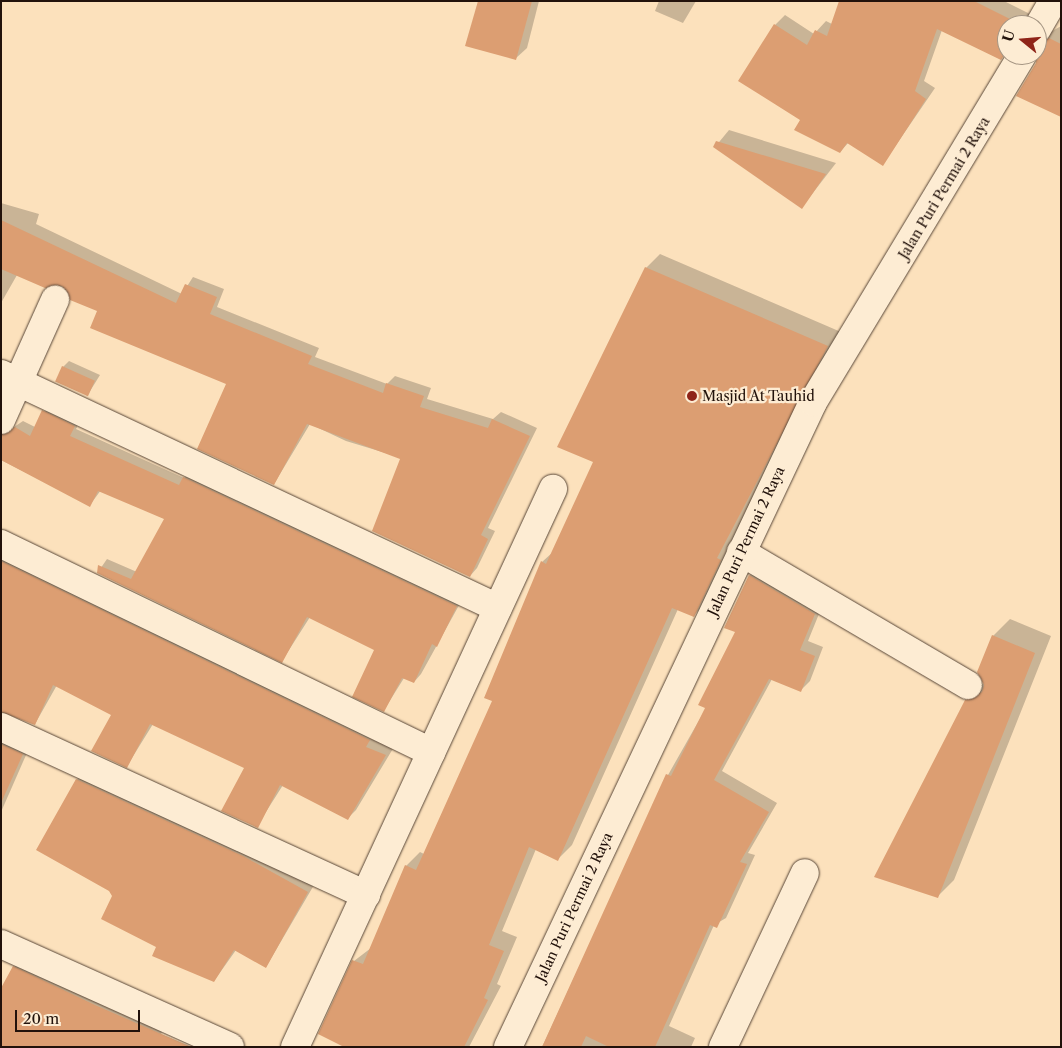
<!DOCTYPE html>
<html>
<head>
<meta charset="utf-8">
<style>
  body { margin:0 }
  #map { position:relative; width:1062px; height:1048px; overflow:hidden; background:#fce1bc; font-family:"Libre Caslon Text",serif }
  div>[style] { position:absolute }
  .shadow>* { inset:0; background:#0003 }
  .building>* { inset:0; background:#dc9e72; transform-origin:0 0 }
  .roads { filter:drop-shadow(0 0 1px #584637) drop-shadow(0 0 1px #584637) }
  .minor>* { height:28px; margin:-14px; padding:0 14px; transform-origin:14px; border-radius:14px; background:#fdecd3 }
  .dots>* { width:14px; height:14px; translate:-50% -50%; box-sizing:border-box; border:2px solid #fdecd3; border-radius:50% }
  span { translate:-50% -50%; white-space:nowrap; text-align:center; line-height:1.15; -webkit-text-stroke:4.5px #fdecd3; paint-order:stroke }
  .street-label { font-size:14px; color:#22120b }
  .poi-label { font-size:14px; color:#22120b }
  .left { translate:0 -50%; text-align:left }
  .frame { position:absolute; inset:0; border:2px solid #22120b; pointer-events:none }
  .north { position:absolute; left:997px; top:15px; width:50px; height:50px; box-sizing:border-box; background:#fdecd3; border:1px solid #a59583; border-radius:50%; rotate:287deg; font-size:14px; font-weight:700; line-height:20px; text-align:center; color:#22120b }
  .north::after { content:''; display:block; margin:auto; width:18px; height:22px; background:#8f2418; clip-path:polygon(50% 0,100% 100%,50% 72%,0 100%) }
  .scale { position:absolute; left:15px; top:1010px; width:125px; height:22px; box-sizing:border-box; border:2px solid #22120b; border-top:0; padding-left:6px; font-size:15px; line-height:18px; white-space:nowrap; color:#22120b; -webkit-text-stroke:4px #fdecd3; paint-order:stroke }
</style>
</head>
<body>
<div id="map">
  <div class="shadow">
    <div style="clip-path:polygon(479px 1px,539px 1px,527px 48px,515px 59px)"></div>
    <div style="clip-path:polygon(659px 1px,696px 1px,683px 23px,655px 11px)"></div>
    <div style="clip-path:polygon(840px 1px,1004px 1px,1032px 15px,1035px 25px,1007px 25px,1007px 52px,1000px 59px,942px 30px,924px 81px,935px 88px,883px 164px,849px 142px,840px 152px,802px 120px,775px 25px,785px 15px,814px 34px,826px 21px,832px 24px)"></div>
    <div style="clip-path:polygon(1061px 26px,1061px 117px,1035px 55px,1037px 40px)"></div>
    <div style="clip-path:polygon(729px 130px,836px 163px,802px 207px,715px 147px)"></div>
    <div style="clip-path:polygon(1px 203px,39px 214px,36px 224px,182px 294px,193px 277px,224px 289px,217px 307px,319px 348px,315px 357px,387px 384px,395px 376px,431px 388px,427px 399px,493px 419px,501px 412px,537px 428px,488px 528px,495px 531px,477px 568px,470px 576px,402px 458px,346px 441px,310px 424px,274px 484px,228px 383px,99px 311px,62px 284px,17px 275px,1px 303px)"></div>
    <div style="clip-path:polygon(660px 254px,841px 332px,730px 544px,734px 546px,708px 601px,694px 615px,678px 609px,572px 845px,558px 859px,536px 849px,502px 931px,517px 937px,497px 984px,501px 986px,469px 1047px,344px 1047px,354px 961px,371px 948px,406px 866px,420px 852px,424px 854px,493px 701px,542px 562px,553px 552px,595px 461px,646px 268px)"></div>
    <div style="clip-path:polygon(69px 361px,100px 375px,87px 396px,63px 367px)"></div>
    <div style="clip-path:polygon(50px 404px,81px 419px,76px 429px,184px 478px,191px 471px,463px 598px,421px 674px,414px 682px,404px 678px,384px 710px,376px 650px,310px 617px,282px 661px,98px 572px,107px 559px,137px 572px,165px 519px,101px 490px,90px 505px,1px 460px,1px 427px,11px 429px,23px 421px,35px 427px)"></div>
    <div style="clip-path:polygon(1px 548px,394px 747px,356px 810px,348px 818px,283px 785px,257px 826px,245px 767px,153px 724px,127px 766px,113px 714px,57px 685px,35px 724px,1px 711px)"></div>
    <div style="clip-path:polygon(759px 566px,823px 604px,808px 641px,823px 647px,810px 681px,801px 690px,772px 679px,722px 771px,777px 803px,748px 853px,755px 855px,726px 918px,714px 925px,669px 1026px,695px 1038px,691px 1047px,542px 1047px,668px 775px,706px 708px,736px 631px,725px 627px,750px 575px)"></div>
    <div style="clip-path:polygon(1010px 619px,1051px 636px,954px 880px,937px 897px,966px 701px,984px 683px,993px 636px)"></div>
    <div style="clip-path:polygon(1px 730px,30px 746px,1px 812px)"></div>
    <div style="clip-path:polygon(83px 773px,314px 885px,266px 967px,236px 950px,214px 981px,158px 946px,113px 896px,77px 779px)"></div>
    <div style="clip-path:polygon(22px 959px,167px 1024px,161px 1034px,192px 1047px,1px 1047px,14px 967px)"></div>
  </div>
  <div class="building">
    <div style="clip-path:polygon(478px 1px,532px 1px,516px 60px,465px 46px)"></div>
    <div style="clip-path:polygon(839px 1px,974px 1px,1022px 25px,1007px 25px,1007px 50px,1001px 60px,937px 29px,915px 91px,926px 99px,883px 166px,847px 143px,840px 153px,794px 130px,800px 120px,738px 81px,774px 24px,807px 45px,815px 30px,827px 36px)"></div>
    <div style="clip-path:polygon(1049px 38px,1061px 44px,1061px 117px,1016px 96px,1036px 63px,1037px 45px)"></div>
    <div style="clip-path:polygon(716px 141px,826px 174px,802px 209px,713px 147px)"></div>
    <div style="clip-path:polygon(1px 220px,176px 303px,185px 284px,217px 297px,210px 314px,312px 356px,308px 364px,383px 393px,386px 383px,424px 396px,420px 407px,488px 428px,492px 419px,530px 436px,481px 535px,488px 539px,470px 577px,372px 531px,400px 459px,307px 424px,274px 485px,197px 449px,226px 384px,90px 328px,97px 311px,70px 300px,62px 286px,45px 288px,1px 269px)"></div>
    <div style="clip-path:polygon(645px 267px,828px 346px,717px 558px,721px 560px,694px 617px,672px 608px,558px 861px,529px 847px,489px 945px,504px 951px,484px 998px,488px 1000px,464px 1047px,344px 1047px,318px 1034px,352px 960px,363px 964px,405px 865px,416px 870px,492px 701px,484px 698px,541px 561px,546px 564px,593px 462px,557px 447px)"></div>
    <div style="left:62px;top:366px;width:36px;height:17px;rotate:24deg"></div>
    <div style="clip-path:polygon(42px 410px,75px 426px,70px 436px,179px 485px,183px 477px,457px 606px,437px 647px,432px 644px,414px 683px,402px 678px,384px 712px,352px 697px,374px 650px,307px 617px,282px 663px,97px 573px,98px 565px,131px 579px,164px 519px,98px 491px,90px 507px,1px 460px,1px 435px,15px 427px,30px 436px)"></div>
    <div style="clip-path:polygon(1px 561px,370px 740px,366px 747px,386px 755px,348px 820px,280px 785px,258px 828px,221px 811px,244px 768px,150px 724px,127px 768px,91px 751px,111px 715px,53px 685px,35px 725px,1px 712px)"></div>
    <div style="clip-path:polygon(749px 575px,815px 614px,800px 650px,815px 656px,801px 692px,769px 679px,714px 780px,769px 812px,740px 862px,747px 864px,717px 928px,710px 925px,655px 1047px,609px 1047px,586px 1036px,581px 1047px,542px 1047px,666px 774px,671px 776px,705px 708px,698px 705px,735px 632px,724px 628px)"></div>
    <div style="clip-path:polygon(992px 635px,1035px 653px,938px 898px,874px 877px,965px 700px,982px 692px,984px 685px,977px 672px)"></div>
    <div style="clip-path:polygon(1px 744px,23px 754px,1px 803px)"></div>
    <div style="clip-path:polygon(76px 779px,243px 856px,308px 892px,266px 968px,234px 950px,214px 982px,152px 956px,156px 947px,101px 919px,112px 896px,109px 891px,36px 850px)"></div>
    <div style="clip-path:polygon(13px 966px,95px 1005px,191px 1047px,1px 1047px,1px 988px)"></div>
  </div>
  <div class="roads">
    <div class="minor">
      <div style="left:1037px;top:29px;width:32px;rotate:-60deg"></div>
      <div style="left:1px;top:374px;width:549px;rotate:25.21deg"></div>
      <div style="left:1px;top:420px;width:132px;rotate:-65.8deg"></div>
      <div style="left:1px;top:544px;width:478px;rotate:25.8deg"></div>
      <div style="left:741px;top:552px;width:263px;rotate:30.4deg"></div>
      <div style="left:1px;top:727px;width:402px;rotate:24.7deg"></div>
      <div style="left:1px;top:944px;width:251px;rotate:24.2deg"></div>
      <div style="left:295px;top:1047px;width:615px;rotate:-65.19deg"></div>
      <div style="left:508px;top:1047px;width:713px;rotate:-64.69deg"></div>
      <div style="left:813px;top:402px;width:405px;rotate:-58.9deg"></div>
      <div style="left:723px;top:1047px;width:192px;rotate:-64.8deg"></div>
    </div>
  </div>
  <div class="dots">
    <div style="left:692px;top:396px;background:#8f2418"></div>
  </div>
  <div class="street-label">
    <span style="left:944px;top:188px;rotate:-59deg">Jalan Puri Permai 2 Raya</span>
    <span style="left:746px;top:541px;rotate:-65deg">Jalan Puri Permai 2 Raya</span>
    <span style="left:574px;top:907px;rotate:-65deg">Jalan Puri Permai 2 Raya</span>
  </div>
  <div class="poi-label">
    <span class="left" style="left:702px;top:396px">Masjid At Tauhid</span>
  </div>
  <div class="frame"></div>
  <div class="north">U</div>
  <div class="scale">20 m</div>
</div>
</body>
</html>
